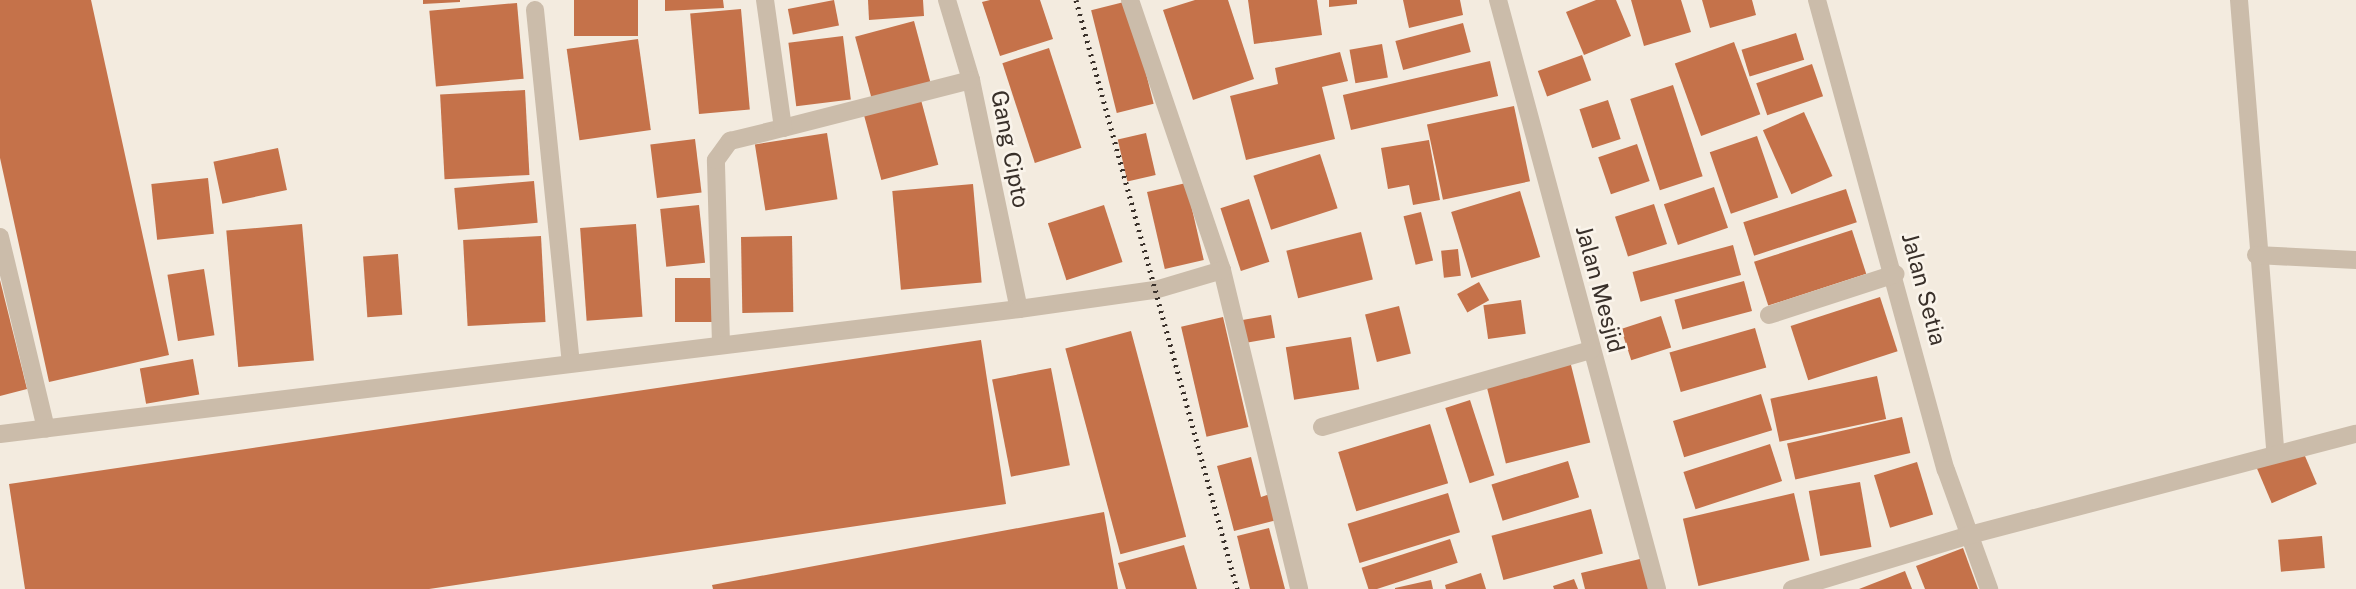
<!DOCTYPE html>
<html>
<head>
<meta charset="utf-8">
<style>
  body { margin:0 }
  #map { position:relative; width:2356px; height:589px; overflow:hidden; background:#f3ebdf; font-family:"Public Sans",sans-serif }
  div>[style] { position:absolute }
  .building>* { inset:0; background:#c5724a; transform-origin:0 0 }
  .service>* { height:18px; margin:-9px; padding:0 9px; transform-origin:9px; border-radius:9px; background:#cbbcaa }
  .minor>* { height:18px; margin:-9px; padding:0 9px; transform-origin:9px; border-radius:9px; background:#cbbcaa }
  .rail>* { height:5px; margin-top:-2.5px; transform-origin:0; background:repeating-linear-gradient(90deg,#39302a 0 2px,transparent 0 7px) }
  span { translate:-50% -50%; white-space:nowrap; text-align:center; line-height:1.15; -webkit-text-stroke:5px #faf4eb; paint-order:stroke }
  .street-label { font-size:23px; color:#39302a }
</style>
</head>
<body>
<div id="map">
  <div class="building">
    <div style="clip-path:polygon(0 0,91px 0,169px 355px,49px 382px,0 158px)"></div>
    <div style="clip-path:polygon(423px 0,460px 0,460px 2px,423px 4px)"></div>
    <div style="left:574px;top:0;width:64px;height:36px"></div>
    <div style="clip-path:polygon(665px 0,723px 0,724px 8px,665px 11px)"></div>
    <div style="left:834px;top:0;width:26px;height:47px;rotate:79deg"></div>
    <div style="clip-path:polygon(868px 0,923px 0,924px 16px,869px 20px)"></div>
    <div style="clip-path:polygon(990px 0,1040px 0,1053px 39px,1000px 56px,982px 2px)"></div>
    <div style="clip-path:polygon(1195px 0,1228px 0,1254px 79px,1193px 100px,1163px 10px)"></div>
    <div style="clip-path:polygon(1248px 0,1317px 0,1322px 35px,1254px 44px)"></div>
    <div style="clip-path:polygon(1329px 0,1357px 0,1357px 4px,1329px 7px)"></div>
    <div style="clip-path:polygon(1403px 0,1460px 0,1463px 15px,1409px 28px)"></div>
    <div style="clip-path:polygon(1596px 0,1616px 0,1631px 36px,1584px 55px,1566px 12px)"></div>
    <div style="clip-path:polygon(1631px 0,1681px 0,1691px 32px,1644px 46px)"></div>
    <div style="clip-path:polygon(1702px 0,1752px 0,1756px 15px,1710px 28px)"></div>
    <div style="left:1128px;top:1px;width:106px;height:38px;rotate:76deg"></div>
    <div style="left:517px;top:3px;width:76px;height:88px;rotate:85deg"></div>
    <div style="left:741px;top:9px;width:101px;height:51px;rotate:85deg"></div>
    <div style="left:914px;top:21px;width:66px;height:61px;rotate:75deg"></div>
    <div style="left:1463px;top:23px;width:30px;height:70px;rotate:75deg"></div>
    <div style="left:1796px;top:33px;width:28px;height:57px;rotate:73deg"></div>
    <div style="left:843px;top:36px;width:64px;height:55px;rotate:83deg"></div>
    <div style="left:638px;top:39px;width:92px;height:72px;rotate:82deg"></div>
    <div style="left:1734px;top:42px;width:77px;height:63px;rotate:70deg"></div>
    <div style="left:1382px;top:44px;width:34px;height:33px;rotate:80deg"></div>
    <div style="left:1049px;top:48px;width:105px;height:49px;rotate:72deg"></div>
    <div style="clip-path:polygon(1340px 52px,1348px 81px,1322px 87px,1335px 139px,1246px 160px,1230px 96px,1278px 84px,1275px 68px)"></div>
    <div style="left:1582px;top:55px;width:27px;height:47px;rotate:70deg"></div>
    <div style="left:1490px;top:61px;width:36px;height:151px;rotate:77deg"></div>
    <div style="left:1812px;top:64px;width:34px;height:59px;rotate:71deg"></div>
    <div style="left:1673px;top:85px;width:96px;height:45px;rotate:72deg"></div>
    <div style="left:525px;top:90px;width:85px;height:85px;rotate:87deg"></div>
    <div style="left:921px;top:100px;width:67px;height:59px;rotate:75deg"></div>
    <div style="left:1608px;top:100px;width:41px;height:30px;rotate:72deg"></div>
    <div style="left:1514px;top:106px;width:77px;height:89px;rotate:78deg"></div>
    <div style="left:1804px;top:112px;width:70px;height:45px;rotate:66deg"></div>
    <div style="left:827px;top:133px;width:67px;height:73px;rotate:81deg"></div>
    <div style="left:1146px;top:133px;width:43px;height:29px;rotate:77deg"></div>
    <div style="left:1757px;top:136px;width:65px;height:50px;rotate:71deg"></div>
    <div style="left:695px;top:139px;width:54px;height:45px;rotate:83deg"></div>
    <div style="clip-path:polygon(1429px 140px,1440px 200px,1413px 205px,1409px 185px,1388px 189px,1381px 148px)"></div>
    <div style="left:1637px;top:144px;width:39px;height:41px;rotate:71deg"></div>
    <div style="left:278px;top:148px;width:43px;height:66px;rotate:78deg"></div>
    <div style="left:1320px;top:154px;width:57px;height:70px;rotate:72deg"></div>
    <div style="left:208px;top:178px;width:56px;height:57px;rotate:84deg"></div>
    <div style="left:534px;top:181px;width:42px;height:80px;rotate:85deg"></div>
    <div style="left:1186px;top:183px;width:79px;height:40px;rotate:77deg"></div>
    <div style="left:973px;top:184px;width:99px;height:81px;rotate:85deg"></div>
    <div style="left:1714px;top:187px;width:43px;height:53px;rotate:71deg"></div>
    <div style="left:1846px;top:189px;width:35px;height:108px;rotate:72deg"></div>
    <div style="left:1520px;top:191px;width:69px;height:72px;rotate:73deg"></div>
    <div style="left:1249px;top:199px;width:66px;height:30px;rotate:72deg"></div>
    <div style="left:1654px;top:204px;width:42px;height:41px;rotate:72deg"></div>
    <div style="left:699px;top:205px;width:58px;height:39px;rotate:84deg"></div>
    <div style="left:1104px;top:205px;width:60px;height:59px;rotate:72deg"></div>
    <div style="left:1421px;top:212px;width:50px;height:18px;rotate:76deg"></div>
    <div style="left:302px;top:224px;width:137px;height:76px;rotate:85deg"></div>
    <div style="left:636px;top:224px;width:93px;height:56px;rotate:86deg"></div>
    <div style="left:1852px;top:230px;width:46px;height:103px;rotate:72deg"></div>
    <div style="left:1361px;top:232px;width:49px;height:77px;rotate:76deg"></div>
    <div style="left:541px;top:236px;width:86px;height:78px;rotate:87deg"></div>
    <div style="left:792px;top:236px;width:76px;height:51px;rotate:89deg"></div>
    <div style="left:1733px;top:245px;width:31px;height:104px;rotate:75deg"></div>
    <div style="left:1458px;top:249px;width:27px;height:17px;rotate:84deg"></div>
    <div style="left:398px;top:254px;width:61px;height:35px;rotate:86deg"></div>
    <div style="left:204px;top:269px;width:67px;height:37px;rotate:81deg"></div>
    <div style="left:675px;top:278px;width:41px;height:44px"></div>
    <div style="clip-path:polygon(0 280px,27px 389px,0 396px)"></div>
    <div style="left:1744px;top:281px;width:31px;height:72px;rotate:75deg"></div>
    <div style="left:1479px;top:282px;width:21px;height:25px;rotate:61deg"></div>
    <div style="left:1880px;top:297px;width:57px;height:94px;rotate:72deg"></div>
    <div style="left:1521px;top:300px;width:34px;height:38px;rotate:82deg"></div>
    <div style="left:1399px;top:306px;width:49px;height:35px;rotate:76deg"></div>
    <div style="left:1271px;top:315px;width:23px;height:32px;rotate:80deg"></div>
    <div style="left:1661px;top:316px;width:33px;height:42px;rotate:72deg"></div>
    <div style="left:1223px;top:317px;width:113px;height:43px;rotate:77deg"></div>
    <div style="left:1755px;top:328px;width:41px;height:89px;rotate:74deg"></div>
    <div style="left:1131px;top:331px;width:213px;height:68px;rotate:75deg"></div>
    <div style="left:1351px;top:337px;width:53px;height:66px;rotate:81deg"></div>
    <div style="clip-path:polygon(981px 340px,1006px 504px,429px 589px,25px 589px,9px 484px)"></div>
    <div style="left:193px;top:359px;width:36px;height:54px;rotate:80deg"></div>
    <div style="left:1570px;top:361px;width:84px;height:87px;rotate:76deg"></div>
    <div style="left:1051px;top:368px;width:99px;height:60px;rotate:79deg"></div>
    <div style="left:1877px;top:376px;width:44px;height:109px;rotate:78deg"></div>
    <div style="left:1761px;top:394px;width:38px;height:92px;rotate:73deg"></div>
    <div style="left:1470px;top:400px;width:79px;height:26px;rotate:72deg"></div>
    <div style="left:1902px;top:417px;width:37px;height:118px;rotate:77deg"></div>
    <div style="left:1430px;top:424px;width:62px;height:96px;rotate:73deg"></div>
    <div style="left:1770px;top:444px;width:39px;height:91px;rotate:72deg"></div>
    <div style="left:2302px;top:449px;width:38px;height:49px;rotate:67deg"></div>
    <div style="clip-path:polygon(1251px 457px,1261px 497px,1270px 494px,1277px 520px,1234px 531px,1217px 466px)"></div>
    <div style="left:1568px;top:461px;width:38px;height:80px;rotate:73deg"></div>
    <div style="left:1917px;top:462px;width:55px;height:45px;rotate:73deg"></div>
    <div style="left:1860px;top:482px;width:66px;height:52px;rotate:80deg"></div>
    <div style="left:1448px;top:493px;width:41px;height:105px;rotate:73deg"></div>
    <div style="left:1794px;top:493px;width:69px;height:114px;rotate:77deg"></div>
    <div style="left:1591px;top:509px;width:46px;height:103px;rotate:75deg"></div>
    <div style="clip-path:polygon(1104px 512px,1118px 589px,713px 589px,712px 585px)"></div>
    <div style="clip-path:polygon(1269px 528px,1285px 589px,1250px 589px,1237px 536px)"></div>
    <div style="left:2322px;top:536px;width:32px;height:44px;rotate:85deg"></div>
    <div style="left:1450px;top:539px;width:25px;height:93px;rotate:72deg"></div>
    <div style="clip-path:polygon(1184px 545px,1197px 589px,1126px 589px,1118px 563px)"></div>
    <div style="clip-path:polygon(1963px 548px,1978px 589px,1925px 589px,1916px 566px)"></div>
    <div style="clip-path:polygon(1644px 558px,1651px 589px,1585px 589px,1581px 573px)"></div>
    <div style="clip-path:polygon(1905px 571px,1912px 589px,1859px 589px)"></div>
    <div style="clip-path:polygon(1481px 573px,1486px 589px,1446px 589px,1445px 585px)"></div>
    <div style="clip-path:polygon(1574px 579px,1578px 589px,1554px 589px,1553px 586px)"></div>
    <div style="clip-path:polygon(1431px 580px,1433px 589px,1395px 589px,1395px 588px)"></div>
  </div>
  <div class="service">
    <div style="left:2239px;top:0;width:452px;rotate:85.4deg"></div>
    <div style="left:0;top:237px;width:197px;rotate:76.5deg"></div>
    <div style="left:2256px;top:255px;width:100px;rotate:2.9deg"></div>
  </div>
  <div class="minor">
    <div style="left:947px;top:0;width:84px;rotate:73.3deg"></div>
    <div style="left:971px;top:80px;width:234px;rotate:78.2deg"></div>
    <div style="left:1130px;top:0;width:285px;rotate:71.2deg"></div>
    <div style="left:1222px;top:270px;width:328px;rotate:76.4deg"></div>
    <div style="left:1498px;top:0;width:610px;rotate:74.89deg"></div>
    <div style="left:1817px;top:0;width:487px;rotate:74.7deg"></div>
    <div style="left:1946px;top:470px;width:127px;rotate:70.1deg"></div>
    <div style="left:535px;top:10px;width:354px;rotate:84.2deg"></div>
    <div style="left:783px;top:128px;width:194px;rotate:-14.3deg"></div>
    <div style="left:1769px;top:315px;width:133px;rotate:-18deg"></div>
    <div style="left:721px;top:344px;width:184px;rotate:-91.6deg"></div>
    <div style="left:716px;top:160px;width:24px;rotate:-54deg"></div>
    <div style="left:730px;top:141px;width:55px;rotate:-13.8deg"></div>
    <div style="left:783px;top:128px;width:129px;rotate:-98deg"></div>
    <div style="left:1322px;top:427px;width:280px;rotate:-16deg"></div>
    <div style="left:0;top:434px;width:1027px;rotate:-6.99deg"></div>
    <div style="left:1019px;top:309px;width:137px;rotate:-8deg"></div>
    <div style="left:1155px;top:290px;width:70px;rotate:-16.6deg"></div>
    <div style="left:1792px;top:589px;width:182px;rotate:-16.9deg"></div>
    <div style="left:1966px;top:536px;width:403px;rotate:-14.7deg"></div>
  </div>
  <div class="rail">
    <div style="left:1076px;top:0;width:611px;rotate:74.71deg"></div>
  </div>
  <div class="street-label">
    <span style="left:1010px;top:149px;rotate:79deg">Gang Cipto</span>
    <span style="left:1600px;top:289px;rotate:75deg">Jalan Mesjid</span>
    <span style="left:1924px;top:289px;rotate:75deg">Jalan Setia</span>
  </div>
</div>
</body>
</html>
